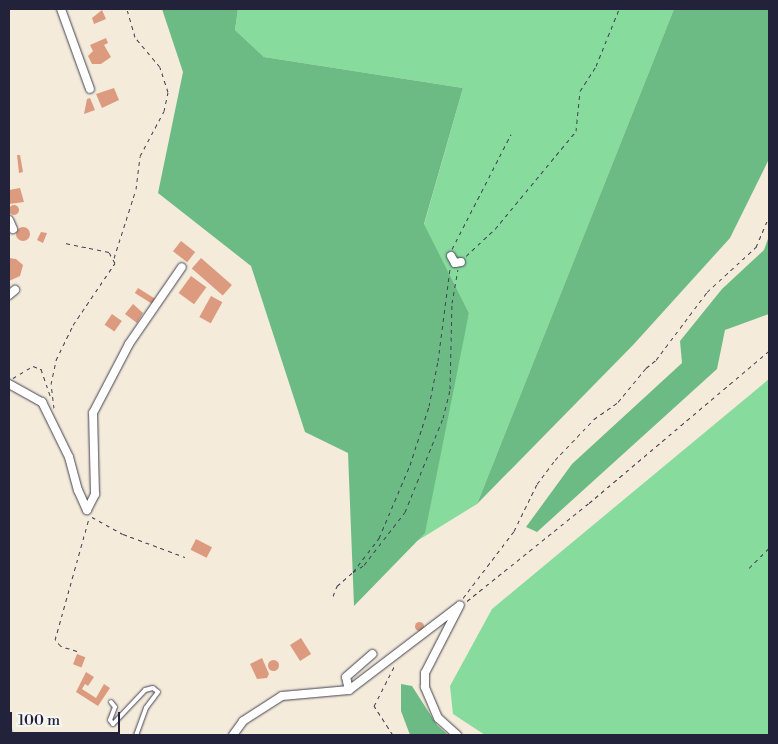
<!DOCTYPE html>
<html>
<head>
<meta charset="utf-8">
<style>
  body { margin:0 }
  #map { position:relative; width:778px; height:744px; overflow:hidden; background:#f4ebda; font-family:"Libre Bodoni",serif }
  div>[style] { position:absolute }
  .green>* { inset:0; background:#87db9d }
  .forest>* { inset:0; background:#6dbb84 }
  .building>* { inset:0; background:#dc9a7f; transform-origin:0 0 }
  .round { border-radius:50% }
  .path>* { height:1px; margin-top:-0.5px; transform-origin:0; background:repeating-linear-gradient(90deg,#424053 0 4px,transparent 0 8px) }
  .roads { filter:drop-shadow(0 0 1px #424053) drop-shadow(0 0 1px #424053) }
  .lane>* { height:4px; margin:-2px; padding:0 2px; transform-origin:2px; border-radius:2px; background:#fff }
  .street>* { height:8px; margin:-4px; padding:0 4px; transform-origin:4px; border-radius:4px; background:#fff }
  span { translate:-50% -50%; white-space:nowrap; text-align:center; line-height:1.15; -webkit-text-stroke:5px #f6f6f2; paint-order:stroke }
  .frame { position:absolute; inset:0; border:10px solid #22223b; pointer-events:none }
  .scale { position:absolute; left:10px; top:712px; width:110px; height:22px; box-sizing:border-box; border:2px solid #22223b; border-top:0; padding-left:6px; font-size:15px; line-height:18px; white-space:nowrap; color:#22223b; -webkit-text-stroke:4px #f6f6f2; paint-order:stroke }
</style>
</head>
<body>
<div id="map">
  <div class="green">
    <div style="clip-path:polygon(238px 9px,674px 9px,477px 504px,417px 541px,469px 313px,424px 225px,463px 88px,264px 57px,235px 30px)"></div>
    <div style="clip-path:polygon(769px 379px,769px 735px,485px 735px,453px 714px,450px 686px,492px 609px)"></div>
  </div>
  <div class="forest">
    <div style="clip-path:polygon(162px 9px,238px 9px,235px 30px,264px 57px,463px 88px,424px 224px,469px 313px,425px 533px,354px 606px,348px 453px,305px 432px,251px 266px,158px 193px,183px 72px)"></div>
    <div style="clip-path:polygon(674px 9px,769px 9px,769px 159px,730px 238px,634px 344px,477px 504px)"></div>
    <div style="clip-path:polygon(769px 236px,769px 314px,725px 330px,717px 369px,537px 532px,526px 527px,572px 464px,682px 363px,680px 341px,722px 289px,764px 250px)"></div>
    <div style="clip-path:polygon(401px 684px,412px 686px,437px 725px,448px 735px,410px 735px,401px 711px)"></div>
  </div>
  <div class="building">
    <div style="clip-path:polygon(102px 10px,106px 19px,94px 24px,92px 18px)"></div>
    <div style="clip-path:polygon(106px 38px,108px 43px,104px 45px,111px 57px,101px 64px,92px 64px,88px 56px,93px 51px,90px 45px)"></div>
    <div style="clip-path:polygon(114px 88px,119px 100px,102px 108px,96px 94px)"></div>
    <div style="clip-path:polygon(90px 98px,95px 110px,84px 114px,87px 99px)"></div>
    <div style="clip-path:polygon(17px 155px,20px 155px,23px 172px,19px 173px)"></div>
    <div style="clip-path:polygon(20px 188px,24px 202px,9px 204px,9px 190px)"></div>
    <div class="round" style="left:9px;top:205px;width:10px;height:10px"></div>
    <div class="round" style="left:16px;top:227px;width:14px;height:14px"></div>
    <div style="clip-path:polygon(41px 232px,47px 233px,43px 243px,37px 240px)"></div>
    <div style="left:181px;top:241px;width:18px;height:13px;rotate:38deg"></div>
    <div style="clip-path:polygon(9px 258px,16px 259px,23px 265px,20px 276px,9px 281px)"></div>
    <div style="left:201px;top:258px;width:41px;height:14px;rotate:41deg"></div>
    <div style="left:191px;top:276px;width:19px;height:21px;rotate:36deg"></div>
    <div style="left:138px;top:288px;width:22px;height:6px;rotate:32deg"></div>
    <div style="left:211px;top:296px;width:13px;height:24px;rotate:29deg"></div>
    <div style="clip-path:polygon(133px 304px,143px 313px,137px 323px,125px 314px)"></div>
    <div style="left:112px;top:314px;width:12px;height:13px;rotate:35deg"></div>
    <div style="left:196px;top:539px;width:18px;height:12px;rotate:27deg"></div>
    <div class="round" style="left:414.5px;top:621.5px;width:9px;height:9px"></div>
    <div style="left:301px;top:638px;width:19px;height:13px;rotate:58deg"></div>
    <div style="left:77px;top:654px;width:9px;height:11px;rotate:21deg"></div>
    <div style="clip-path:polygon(262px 658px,269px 674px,267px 678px,257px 679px,250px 664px)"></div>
    <div class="round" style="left:267.5px;top:659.5px;width:11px;height:11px"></div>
    <div style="clip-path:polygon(86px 672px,94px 677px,88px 686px,85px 684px,82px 689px,96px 698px,104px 684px,110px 688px,98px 706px,76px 692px)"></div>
  </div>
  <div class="path">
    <div style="left:452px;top:249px;width:129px;rotate:-62.8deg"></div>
    <div style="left:466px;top:256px;width:40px;rotate:-43deg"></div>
    <div style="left:495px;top:229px;width:127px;rotate:-50.4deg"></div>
    <div style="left:576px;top:131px;width:40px;rotate:-84.3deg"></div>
    <div style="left:580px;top:91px;width:30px;rotate:-57deg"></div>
    <div style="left:596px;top:66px;width:61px;rotate:-68deg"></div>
    <div style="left:114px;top:258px;width:72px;rotate:-72.3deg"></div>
    <div style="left:136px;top:189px;width:33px;rotate:-83deg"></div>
    <div style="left:140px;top:156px;width:51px;rotate:-61.9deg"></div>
    <div style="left:164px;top:111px;width:19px;rotate:-78deg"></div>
    <div style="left:168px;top:92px;width:26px;rotate:-108deg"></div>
    <div style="left:160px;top:67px;width:39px;rotate:-130deg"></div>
    <div style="left:135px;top:37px;width:29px;rotate:-106deg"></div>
    <div style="left:13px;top:378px;width:23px;rotate:-31deg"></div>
    <div style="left:33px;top:366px;width:9px;rotate:21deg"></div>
    <div style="left:41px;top:369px;width:31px;rotate:71deg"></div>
    <div style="left:54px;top:408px;width:24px;rotate:-97deg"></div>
    <div style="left:51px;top:384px;width:25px;rotate:-78deg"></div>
    <div style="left:56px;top:360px;width:39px;rotate:-64deg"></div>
    <div style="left:73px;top:325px;width:75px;rotate:-55.9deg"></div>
    <div style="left:115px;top:263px;width:13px;rotate:-119deg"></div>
    <div style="left:109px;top:252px;width:45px;rotate:-168.4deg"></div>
    <div style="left:92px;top:517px;width:35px;rotate:29deg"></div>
    <div style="left:123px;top:534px;width:66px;rotate:20.4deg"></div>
    <div style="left:749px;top:568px;width:28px;rotate:-45deg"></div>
    <div style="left:353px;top:572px;width:13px;rotate:-32deg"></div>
    <div style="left:364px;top:565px;width:67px;rotate:-52.3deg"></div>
    <div style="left:405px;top:512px;width:101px;rotate:-68deg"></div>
    <div style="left:443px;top:418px;width:30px;rotate:-76deg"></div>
    <div style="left:450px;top:389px;width:86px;rotate:-88.7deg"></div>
    <div style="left:452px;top:303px;width:34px;rotate:-80deg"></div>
    <div style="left:333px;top:596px;width:11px;rotate:-68deg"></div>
    <div style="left:337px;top:586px;width:21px;rotate:-41deg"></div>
    <div style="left:353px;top:572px;width:43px;rotate:-52.6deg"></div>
    <div style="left:379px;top:538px;width:79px;rotate:-67deg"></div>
    <div style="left:410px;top:465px;width:62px;rotate:-72.1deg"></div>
    <div style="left:429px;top:406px;width:46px;rotate:-78.7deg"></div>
    <div style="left:438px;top:361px;width:94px;rotate:-82.6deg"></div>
    <div style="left:463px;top:598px;width:84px;rotate:-52.7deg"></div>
    <div style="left:514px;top:531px;width:52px;rotate:-63.9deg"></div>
    <div style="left:537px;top:484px;width:30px;rotate:-53deg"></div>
    <div style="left:555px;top:460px;width:57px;rotate:-46.4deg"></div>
    <div style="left:594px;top:419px;width:29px;rotate:-35deg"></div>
    <div style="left:618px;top:402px;width:44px;rotate:-50.5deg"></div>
    <div style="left:646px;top:368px;width:13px;rotate:-39deg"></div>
    <div style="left:656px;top:360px;width:85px;rotate:-53.1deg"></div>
    <div style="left:707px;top:292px;width:67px;rotate:-42.6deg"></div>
    <div style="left:756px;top:247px;width:34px;rotate:-67deg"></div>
    <div style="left:467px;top:601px;width:156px;rotate:-38.8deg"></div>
    <div style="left:589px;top:503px;width:236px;rotate:-40.2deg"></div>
    <div style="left:77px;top:651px;width:17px;rotate:-163deg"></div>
    <div style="left:61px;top:646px;width:8px;rotate:-135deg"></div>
    <div style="left:55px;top:640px;width:127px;rotate:-74.4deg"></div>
    <div style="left:393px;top:735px;width:35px;rotate:-123deg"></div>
    <div style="left:374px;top:706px;width:46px;rotate:-62.9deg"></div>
  </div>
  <div class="roads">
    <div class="lane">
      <div style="left:111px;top:702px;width:6px;rotate:51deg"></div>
      <div style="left:115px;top:707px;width:14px;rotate:111deg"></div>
      <div style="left:110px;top:720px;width:5px;rotate:53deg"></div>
      <div style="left:113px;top:724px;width:47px;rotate:-46.7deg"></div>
      <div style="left:145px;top:690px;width:8px;rotate:-14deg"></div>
      <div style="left:153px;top:688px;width:6px;rotate:39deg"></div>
      <div style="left:158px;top:692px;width:20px;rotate:127deg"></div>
      <div style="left:146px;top:708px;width:29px;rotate:110deg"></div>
      <div style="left:9px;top:732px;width:3px;rotate:72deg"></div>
    </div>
    <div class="street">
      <div style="left:61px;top:9px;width:85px;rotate:70.1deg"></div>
      <div style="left:9px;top:220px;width:10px;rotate:66deg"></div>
      <div style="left:451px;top:256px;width:8px;rotate:60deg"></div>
      <div style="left:455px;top:263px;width:6px;rotate:-9deg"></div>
      <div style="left:9px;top:295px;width:8px;rotate:-40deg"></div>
      <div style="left:9px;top:384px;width:38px;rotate:29deg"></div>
      <div style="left:42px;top:402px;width:61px;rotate:63.9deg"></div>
      <div style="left:69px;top:457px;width:34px;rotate:75deg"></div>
      <div style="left:78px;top:490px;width:22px;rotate:66deg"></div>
      <div style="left:87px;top:510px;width:18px;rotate:-63deg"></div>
      <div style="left:95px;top:494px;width:81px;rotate:-91.4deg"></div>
      <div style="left:93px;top:413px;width:78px;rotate:-62.4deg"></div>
      <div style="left:129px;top:344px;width:93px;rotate:-55.5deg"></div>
      <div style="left:349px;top:690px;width:137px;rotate:-37.3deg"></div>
      <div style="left:233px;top:735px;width:17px;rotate:-54deg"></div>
      <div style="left:243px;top:721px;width:46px;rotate:-32.7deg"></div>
      <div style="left:282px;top:696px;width:67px;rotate:-5.1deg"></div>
      <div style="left:349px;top:690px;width:13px;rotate:-103deg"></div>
      <div style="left:346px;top:677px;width:35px;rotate:-41deg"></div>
      <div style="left:457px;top:735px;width:25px;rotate:-138deg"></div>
      <div style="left:438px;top:718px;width:34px;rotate:-113deg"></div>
      <div style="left:425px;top:687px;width:14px;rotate:-90deg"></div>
      <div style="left:425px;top:673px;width:76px;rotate:-62.8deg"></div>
    </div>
  </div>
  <div class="frame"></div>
  <div class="scale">100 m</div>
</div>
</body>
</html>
